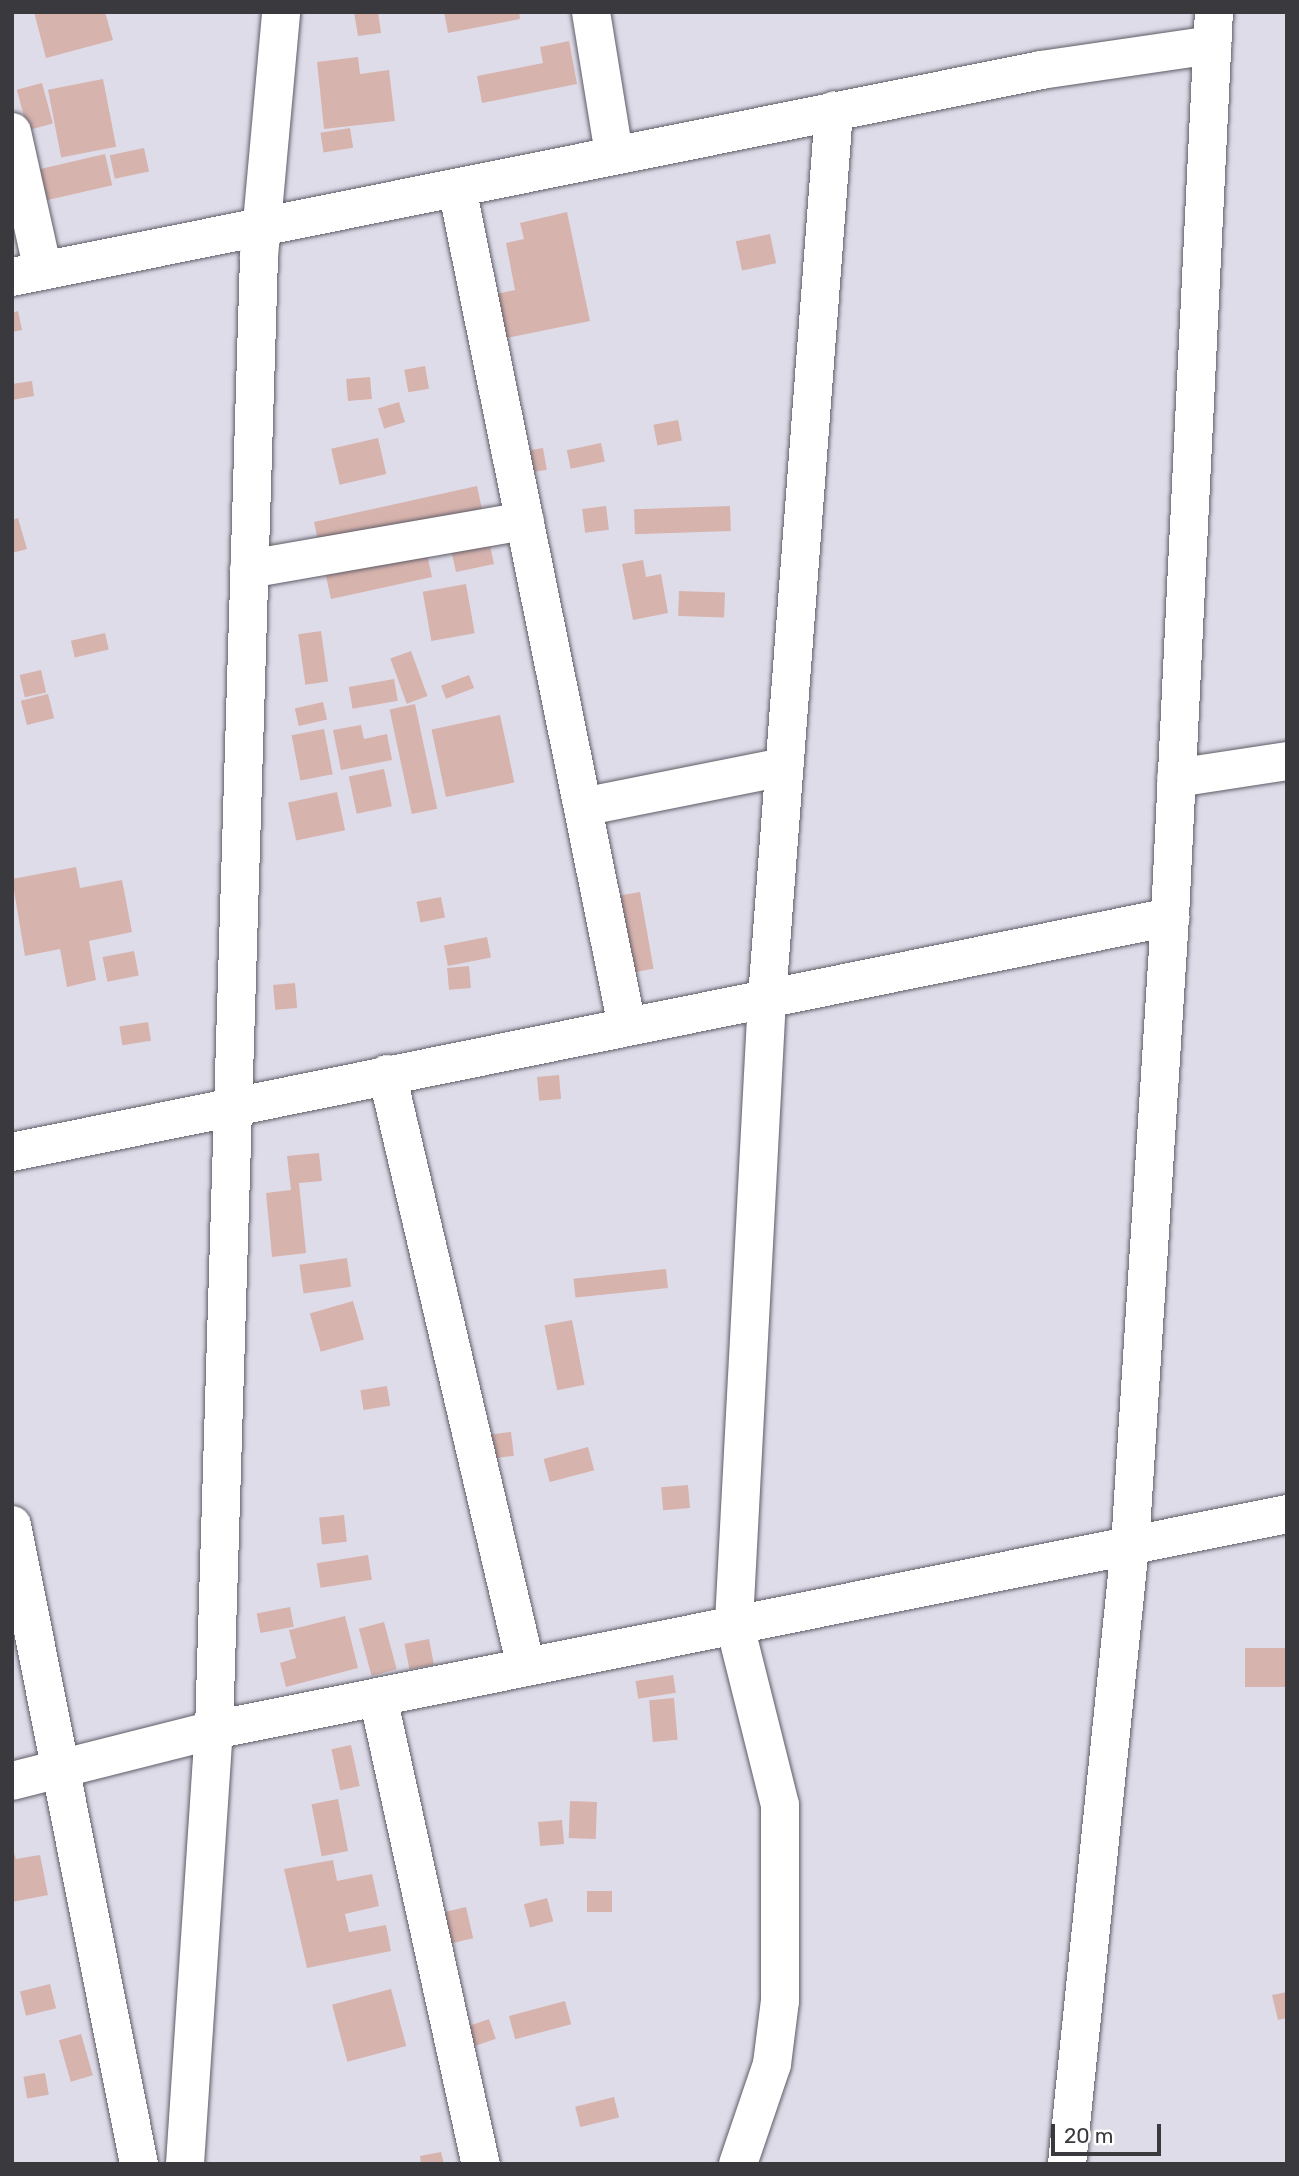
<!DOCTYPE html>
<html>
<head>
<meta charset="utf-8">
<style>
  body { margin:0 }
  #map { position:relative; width:1299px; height:2176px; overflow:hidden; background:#dfdce9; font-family:Rubik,sans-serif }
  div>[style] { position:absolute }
  .building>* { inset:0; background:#d7b3ad; transform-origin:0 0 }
  .roads { filter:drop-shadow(0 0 2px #5f5c67) drop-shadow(0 0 2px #5f5c67) }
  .minor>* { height:38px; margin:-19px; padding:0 19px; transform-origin:19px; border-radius:19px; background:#fff }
  .trunk>* { height:38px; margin:-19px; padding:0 19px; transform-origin:19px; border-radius:19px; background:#fff }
  span { translate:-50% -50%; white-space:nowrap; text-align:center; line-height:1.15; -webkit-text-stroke:7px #fff; paint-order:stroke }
  .frame { position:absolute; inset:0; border:14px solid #3a393e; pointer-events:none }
  .scale { position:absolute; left:1051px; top:2124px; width:110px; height:32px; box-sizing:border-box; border:4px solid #3a393e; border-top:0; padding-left:9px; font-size:21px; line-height:24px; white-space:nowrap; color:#3a393e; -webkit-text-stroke:5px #fff; paint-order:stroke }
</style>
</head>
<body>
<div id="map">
  <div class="building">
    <div style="clip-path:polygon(34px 12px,105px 12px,113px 40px,46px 58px)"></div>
    <div style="clip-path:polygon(354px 12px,378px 12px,381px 33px,358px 36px)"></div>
    <div style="clip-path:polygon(444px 12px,519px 12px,520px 19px,448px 33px)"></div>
    <div style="clip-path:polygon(569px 41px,577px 84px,482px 103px,477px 76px,543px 63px,540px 47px)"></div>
    <div style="clip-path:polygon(358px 57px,360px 74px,389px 70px,395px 121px,324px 129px,317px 62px)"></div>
    <div style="left:103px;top:79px;width:69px;height:56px;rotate:79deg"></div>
    <div style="left:42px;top:83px;width:42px;height:26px;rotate:75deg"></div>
    <div style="left:350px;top:128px;width:20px;height:30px;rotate:81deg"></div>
    <div style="left:144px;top:148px;width:24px;height:35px;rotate:78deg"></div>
    <div style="left:105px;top:154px;width:32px;height:73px;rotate:77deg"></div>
    <div style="clip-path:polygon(567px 212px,590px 321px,497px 340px,487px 296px,515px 290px,506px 243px,524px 239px,520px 223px)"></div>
    <div style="left:770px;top:234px;width:30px;height:35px;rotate:78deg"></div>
    <div style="clip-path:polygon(18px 311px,22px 330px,12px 332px,12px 313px)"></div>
    <div style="left:425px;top:366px;width:23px;height:21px;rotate:80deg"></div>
    <div style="left:370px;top:377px;width:22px;height:24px;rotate:85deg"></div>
    <div style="clip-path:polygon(32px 381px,34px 396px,12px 400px,12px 384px)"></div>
    <div style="left:399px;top:402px;width:21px;height:22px;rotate:73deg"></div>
    <div style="left:678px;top:420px;width:21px;height:25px;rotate:79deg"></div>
    <div style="left:378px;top:438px;width:37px;height:48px;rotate:77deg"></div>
    <div style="left:601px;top:443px;width:19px;height:35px;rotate:78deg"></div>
    <div style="left:543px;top:448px;width:22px;height:22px;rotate:80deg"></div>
    <div style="clip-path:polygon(477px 486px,494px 564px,456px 572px,450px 545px,426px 550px,432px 577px,331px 599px,314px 522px)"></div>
    <div style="left:606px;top:506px;width:24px;height:24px;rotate:83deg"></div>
    <div style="left:730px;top:506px;width:25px;height:96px;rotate:88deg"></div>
    <div style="clip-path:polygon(18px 518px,27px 549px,12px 553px,12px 520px)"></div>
    <div style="clip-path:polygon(643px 560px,646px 577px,661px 574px,668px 613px,633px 620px,622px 564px)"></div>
    <div style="left:466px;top:584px;width:50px;height:44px;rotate:80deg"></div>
    <div style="left:679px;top:591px;width:46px;height:25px;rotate:2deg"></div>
    <div style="left:321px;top:631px;width:51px;height:23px;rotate:82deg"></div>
    <div style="left:105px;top:633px;width:17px;height:35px;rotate:77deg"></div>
    <div style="left:411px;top:651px;width:48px;height:22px;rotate:70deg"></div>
    <div style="left:41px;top:670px;width:23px;height:22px;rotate:77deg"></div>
    <div style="left:469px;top:675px;width:14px;height:30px;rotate:69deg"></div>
    <div style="left:394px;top:679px;width:22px;height:46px;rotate:80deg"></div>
    <div style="left:48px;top:694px;width:25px;height:28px;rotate:76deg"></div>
    <div style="left:323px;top:702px;width:18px;height:29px;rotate:77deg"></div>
    <div style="left:415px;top:704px;width:107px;height:26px;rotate:78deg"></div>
    <div style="left:500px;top:715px;width:69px;height:70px;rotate:78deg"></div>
    <div style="clip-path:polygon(361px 725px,364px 739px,387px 734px,392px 760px,341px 770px,333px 730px)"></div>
    <div style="left:324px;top:729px;width:46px;height:33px;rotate:79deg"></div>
    <div style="left:384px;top:769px;width:38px;height:36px;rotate:78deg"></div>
    <div style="left:337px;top:792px;width:39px;height:50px;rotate:78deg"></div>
    <div style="clip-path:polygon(76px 867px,80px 888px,122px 880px,132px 932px,89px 941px,96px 980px,67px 987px,60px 949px,25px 956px,12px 879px)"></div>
    <div style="left:640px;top:892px;width:78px;height:25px;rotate:80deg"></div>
    <div style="left:441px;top:897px;width:21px;height:25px;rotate:79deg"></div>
    <div style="left:487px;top:937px;width:21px;height:44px;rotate:79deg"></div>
    <div style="left:134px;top:951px;width:25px;height:32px;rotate:79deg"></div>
    <div style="left:469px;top:966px;width:22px;height:22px;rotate:85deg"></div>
    <div style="left:295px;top:983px;width:25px;height:22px;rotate:85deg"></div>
    <div style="left:148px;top:1022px;width:19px;height:29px;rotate:81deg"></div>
    <div style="left:559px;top:1075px;width:24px;height:22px;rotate:85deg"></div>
    <div style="clip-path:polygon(319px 1153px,322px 1181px,299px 1183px,306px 1253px,272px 1257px,266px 1193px,291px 1190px,287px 1156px)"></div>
    <div style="left:347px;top:1258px;width:29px;height:48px;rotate:82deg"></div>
    <div style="left:666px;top:1269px;width:19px;height:93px;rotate:84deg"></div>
    <div style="left:353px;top:1301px;width:40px;height:45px;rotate:74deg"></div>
    <div style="left:572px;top:1320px;width:66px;height:28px;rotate:79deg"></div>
    <div style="left:387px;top:1386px;width:20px;height:27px;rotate:81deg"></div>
    <div style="left:511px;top:1432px;width:24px;height:24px;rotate:83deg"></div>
    <div style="left:588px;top:1447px;width:24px;height:46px;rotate:75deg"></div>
    <div style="left:688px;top:1485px;width:23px;height:27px;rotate:85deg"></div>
    <div style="left:344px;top:1515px;width:27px;height:25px;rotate:84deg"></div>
    <div style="left:368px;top:1555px;width:25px;height:52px;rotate:81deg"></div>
    <div style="left:290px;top:1607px;width:20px;height:34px;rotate:79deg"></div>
    <div style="clip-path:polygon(345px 1616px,358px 1668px,286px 1687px,280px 1663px,296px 1658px,289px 1630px)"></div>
    <div style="left:384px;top:1622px;width:49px;height:26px;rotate:75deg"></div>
    <div style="left:429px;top:1639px;width:26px;height:25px;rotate:79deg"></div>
    <div style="left:1287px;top:1648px;width:39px;height:42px;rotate:90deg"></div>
    <div style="left:673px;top:1675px;width:18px;height:38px;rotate:81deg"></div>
    <div style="left:674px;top:1698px;width:42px;height:25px;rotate:85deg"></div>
    <div style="left:351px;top:1745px;width:42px;height:20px;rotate:78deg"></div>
    <div style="left:338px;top:1799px;width:53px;height:27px;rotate:79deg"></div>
    <div style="left:570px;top:1801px;width:27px;height:37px;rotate:2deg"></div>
    <div style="left:562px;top:1820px;width:24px;height:24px;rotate:85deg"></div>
    <div style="clip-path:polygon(12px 1847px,16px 1859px,40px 1855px,48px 1895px,12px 1902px)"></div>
    <div style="clip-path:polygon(333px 1860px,337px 1881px,372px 1874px,379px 1906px,345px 1914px,349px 1932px,386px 1925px,391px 1951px,307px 1968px,284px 1869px)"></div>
    <div style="left:612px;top:1891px;width:21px;height:25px;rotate:90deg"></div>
    <div style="left:547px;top:1898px;width:24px;height:24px;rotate:75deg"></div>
    <div style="left:466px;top:1907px;width:32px;height:22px;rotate:77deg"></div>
    <div style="left:50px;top:1984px;width:25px;height:31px;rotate:76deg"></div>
    <div style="left:391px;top:1989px;width:59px;height:61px;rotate:75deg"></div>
    <div style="clip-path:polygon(1287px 1992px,1287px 2018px,1278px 2020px,1272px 1995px)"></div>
    <div style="left:565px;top:2001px;width:24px;height:58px;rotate:75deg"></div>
    <div style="left:489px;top:2019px;width:21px;height:23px;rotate:71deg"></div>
    <div style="left:81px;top:2034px;width:43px;height:23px;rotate:74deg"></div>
    <div style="left:45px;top:2073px;width:22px;height:22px;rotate:80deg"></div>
    <div style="left:614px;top:2097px;width:21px;height:40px;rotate:76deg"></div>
    <div style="clip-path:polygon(441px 2152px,444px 2164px,421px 2164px,420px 2156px)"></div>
  </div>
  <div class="roads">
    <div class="minor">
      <div style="left:591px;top:12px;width:144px;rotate:80.8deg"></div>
      <div style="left:12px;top:132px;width:142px;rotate:77.4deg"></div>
      <div style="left:457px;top:188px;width:855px;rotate:78.53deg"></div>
      <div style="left:12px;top:277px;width:1050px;rotate:-11.37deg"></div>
      <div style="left:1041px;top:70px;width:173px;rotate:-8.3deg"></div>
      <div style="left:249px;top:569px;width:280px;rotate:-9.9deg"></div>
      <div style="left:1176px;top:778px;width:112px;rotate:-8.7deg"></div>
      <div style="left:583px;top:807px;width:205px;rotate:-11.3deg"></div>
      <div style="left:387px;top:1074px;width:609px;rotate:76.81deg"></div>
      <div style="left:12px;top:1152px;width:1182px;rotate:-11.47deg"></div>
      <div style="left:12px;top:1525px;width:651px;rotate:78.76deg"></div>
      <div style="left:378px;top:1697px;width:478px;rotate:77.6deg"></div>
      <div style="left:12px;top:1781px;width:208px;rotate:-14.2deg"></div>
      <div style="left:214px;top:1730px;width:1095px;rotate:-11.38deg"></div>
      <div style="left:185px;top:2164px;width:435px;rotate:-86.2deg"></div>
      <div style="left:214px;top:1730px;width:1475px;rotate:-88.25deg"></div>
      <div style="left:259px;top:256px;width:245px;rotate:-84.8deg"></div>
      <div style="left:738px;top:2164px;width:106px;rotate:-71.2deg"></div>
      <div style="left:772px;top:2064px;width:64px;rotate:-82.8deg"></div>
      <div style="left:780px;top:2001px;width:196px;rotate:-90deg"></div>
      <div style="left:780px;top:1805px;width:189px;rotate:-104.1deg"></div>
      <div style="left:734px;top:1622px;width:625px;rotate:-86.97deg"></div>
      <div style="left:767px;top:998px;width:890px;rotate:-85.68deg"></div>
    </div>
    <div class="trunk">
      <div style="left:1067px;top:2164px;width:621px;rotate:-84.18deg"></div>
      <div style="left:1130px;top:1546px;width:630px;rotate:-86.36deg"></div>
      <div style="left:1170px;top:917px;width:906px;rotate:-87.22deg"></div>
    </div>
  </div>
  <div class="frame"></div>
  <div class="scale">20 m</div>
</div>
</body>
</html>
